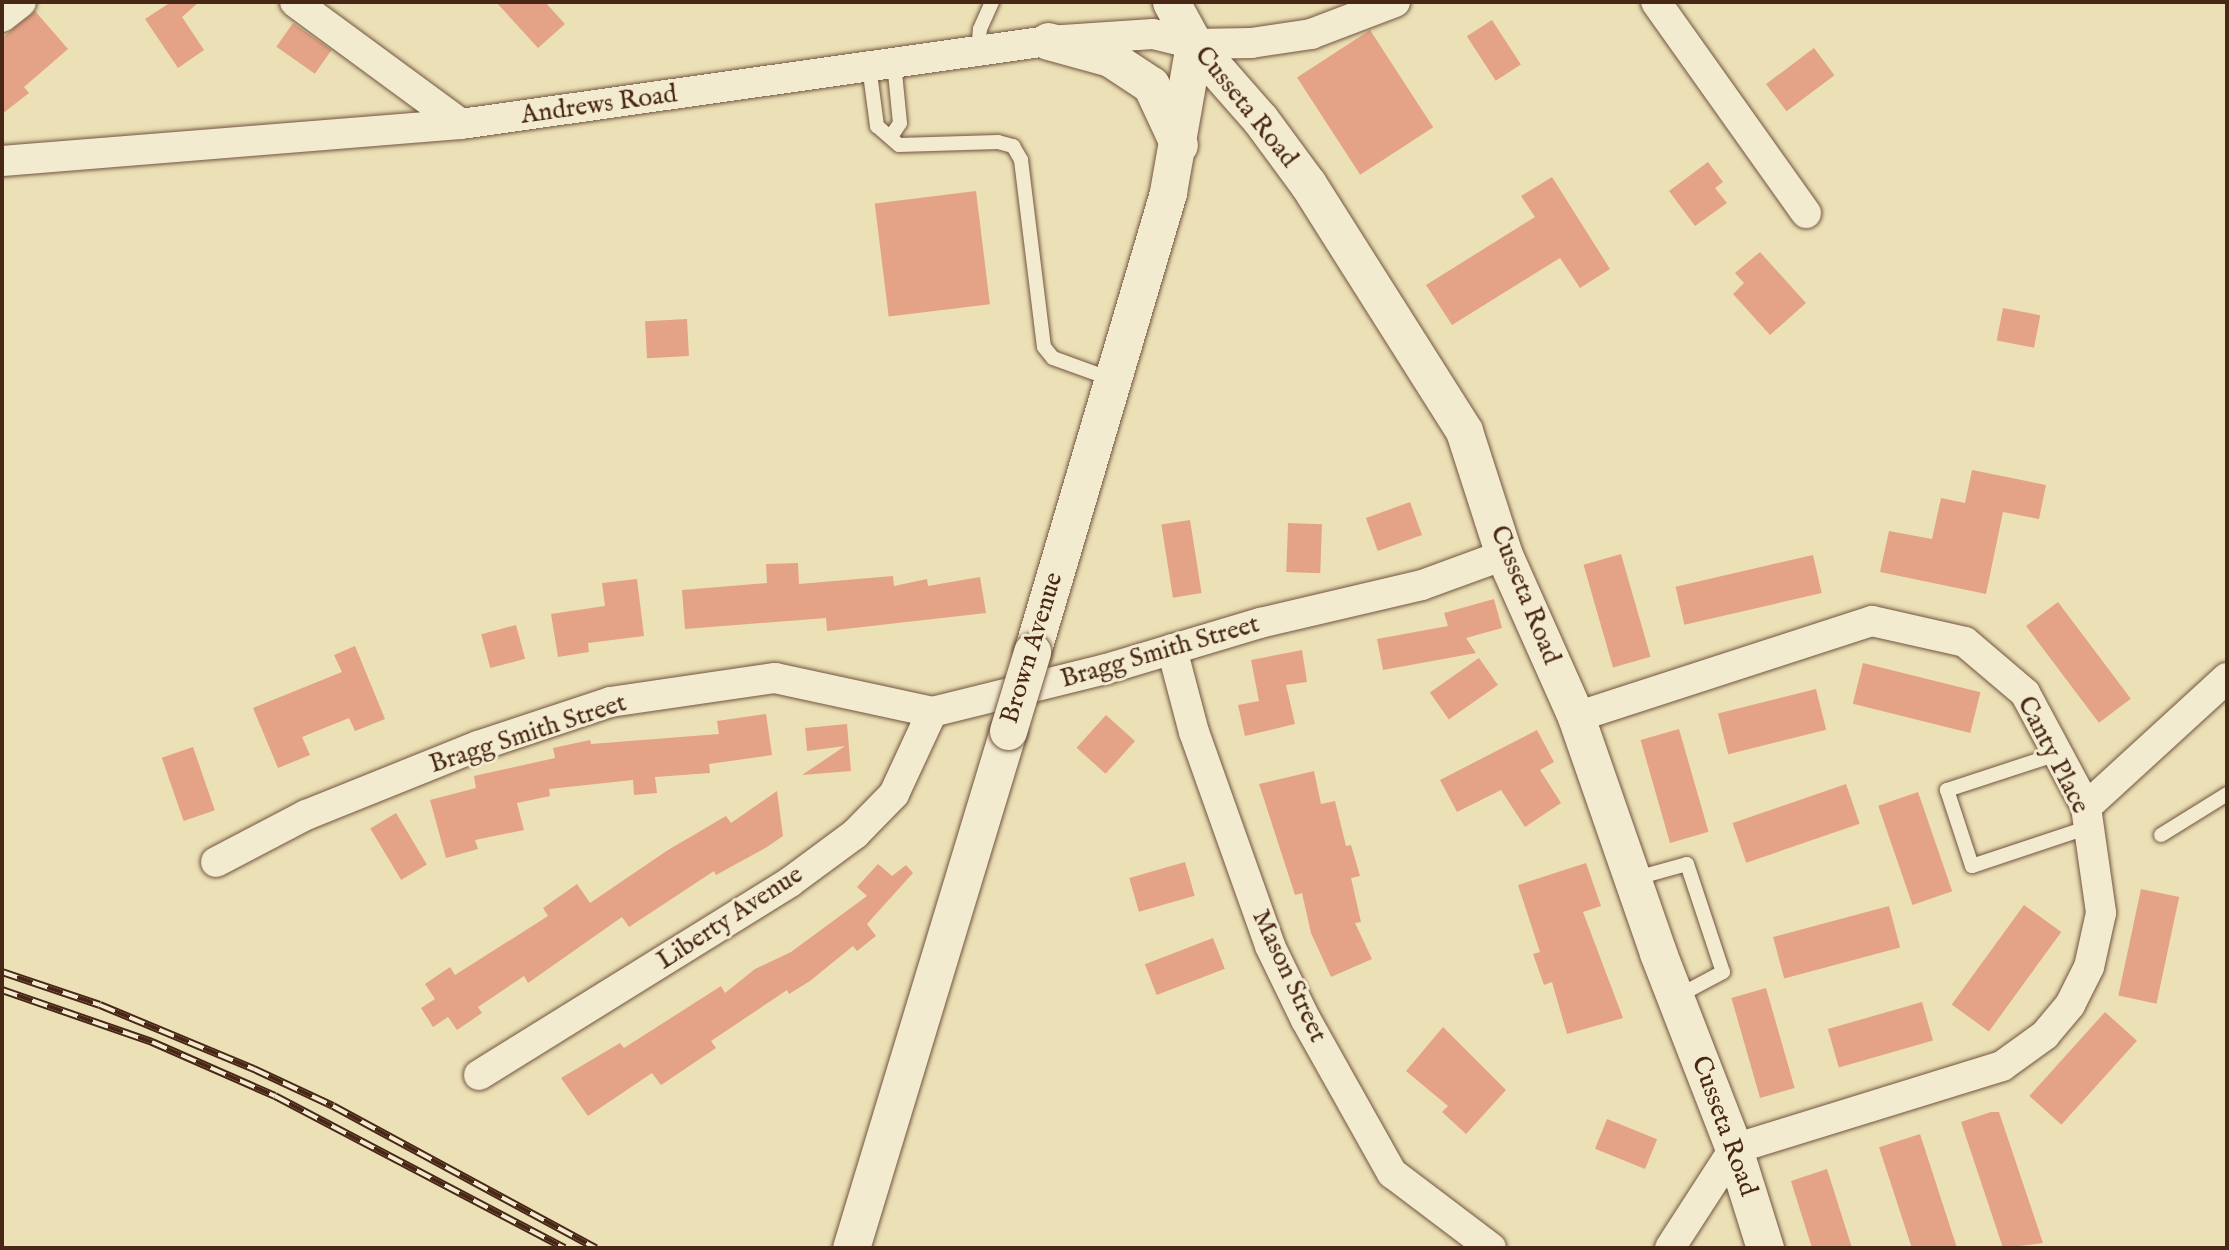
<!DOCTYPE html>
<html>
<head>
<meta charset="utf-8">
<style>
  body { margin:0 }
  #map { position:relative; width:2229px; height:1250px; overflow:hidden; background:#ece0b6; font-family:"IM FELL English",serif }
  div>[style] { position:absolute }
  .building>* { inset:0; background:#e4a386; transform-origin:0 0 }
  .roads { filter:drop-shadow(0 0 2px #72553f) drop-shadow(0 0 2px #72553f) }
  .service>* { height:14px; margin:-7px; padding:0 7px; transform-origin:7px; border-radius:7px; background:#f3ebd0 }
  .minor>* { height:30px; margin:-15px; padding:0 15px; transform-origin:15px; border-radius:15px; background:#f3ebd0 }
  .tertiary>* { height:37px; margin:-18.5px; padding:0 18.5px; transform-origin:18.5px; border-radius:18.5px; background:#f3ebd0 }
  .rail>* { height:8px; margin-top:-4px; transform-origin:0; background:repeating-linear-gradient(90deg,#f3ebd0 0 16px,#492717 0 32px); box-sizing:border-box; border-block:2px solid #492717 }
  .bridges { filter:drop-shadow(0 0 2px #72553f) drop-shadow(0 0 2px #72553f) }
  .tertiary-bridge>* { height:37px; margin:-18.5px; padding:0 18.5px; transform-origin:18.5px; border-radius:18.5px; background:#f3ebd0 }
  span { translate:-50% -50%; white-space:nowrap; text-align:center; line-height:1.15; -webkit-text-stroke:6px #f3ebd0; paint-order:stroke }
  .street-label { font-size:26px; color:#492717 }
  .frame { position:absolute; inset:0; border:4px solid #492717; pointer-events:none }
</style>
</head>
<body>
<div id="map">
  <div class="building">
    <div style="clip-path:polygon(171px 2px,199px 2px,182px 17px,204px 50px,178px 68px,145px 19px)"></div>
    <div style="clip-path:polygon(496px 2px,545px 2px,565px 24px,538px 48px)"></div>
    <div style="clip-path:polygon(35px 11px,68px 49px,24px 87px,29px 93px,2px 114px,2px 38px)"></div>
    <div style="left:1492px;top:20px;width:53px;height:30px;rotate:57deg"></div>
    <div style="left:293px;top:23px;width:47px;height:29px;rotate:35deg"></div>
    <div style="left:1370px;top:30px;width:116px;height:87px;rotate:57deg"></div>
    <div style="left:1814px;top:48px;width:34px;height:60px;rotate:53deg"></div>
    <div style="clip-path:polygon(1708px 162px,1723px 182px,1715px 188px,1727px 203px,1695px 226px,1669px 191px)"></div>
    <div style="clip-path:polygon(1552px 177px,1610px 269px,1580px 288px,1560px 258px,1452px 325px,1426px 285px,1535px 217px,1521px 196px)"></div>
    <div style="left:976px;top:191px;width:114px;height:102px;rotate:83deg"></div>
    <div style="clip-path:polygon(1760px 252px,1806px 303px,1770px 335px,1733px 294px,1744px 283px,1735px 273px)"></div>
    <div style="left:2003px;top:308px;width:38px;height:33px;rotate:11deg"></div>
    <div style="left:687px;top:319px;width:37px;height:42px;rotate:87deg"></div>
    <div style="clip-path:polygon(1972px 470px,2046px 485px,2039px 519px,2003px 512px,1986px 594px,1880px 572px,1889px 531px,1932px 539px,1941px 498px,1965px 503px)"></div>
    <div style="left:1410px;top:502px;width:35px;height:47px;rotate:70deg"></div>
    <div style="left:1190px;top:520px;width:74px;height:29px;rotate:81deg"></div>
    <div style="left:1288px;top:523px;width:34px;height:49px;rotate:2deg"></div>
    <div style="left:1621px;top:554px;width:107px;height:39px;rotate:74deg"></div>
    <div style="left:1813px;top:555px;width:39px;height:141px;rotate:77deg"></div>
    <div style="clip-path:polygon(798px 563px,799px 584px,893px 576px,894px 586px,927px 579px,928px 586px,980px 577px,986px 613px,827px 631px,826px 618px,685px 629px,682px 590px,767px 583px,766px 564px)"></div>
    <div style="clip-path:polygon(637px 579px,644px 636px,588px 643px,589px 652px,558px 657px,551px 614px,605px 606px,602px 583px)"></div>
    <div style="clip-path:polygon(1494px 599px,1502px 628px,1466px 638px,1476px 653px,1383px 670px,1377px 639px,1448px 626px,1444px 613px)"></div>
    <div style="left:2058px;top:602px;width:121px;height:40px;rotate:53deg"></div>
    <div style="left:516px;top:625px;width:35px;height:36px;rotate:75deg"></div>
    <div style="clip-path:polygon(355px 646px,385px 719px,355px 731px,349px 718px,302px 737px,310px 755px,278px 768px,253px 708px,342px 672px,334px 655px)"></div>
    <div style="clip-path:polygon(1302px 650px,1307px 682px,1286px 685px,1295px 724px,1245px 736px,1238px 705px,1259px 701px,1251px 660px)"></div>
    <div style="left:1479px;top:658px;width:33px;height:60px;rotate:55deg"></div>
    <div style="left:1863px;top:663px;width:121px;height:42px;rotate:14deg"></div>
    <div style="left:1816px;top:689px;width:42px;height:101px;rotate:76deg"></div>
    <div style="clip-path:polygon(766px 714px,772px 755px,709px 764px,710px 773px,655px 777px,657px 793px,634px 795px,633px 780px,549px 789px,550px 796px,517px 803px,524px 830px,475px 840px,478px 849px,446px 858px,430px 800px,476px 788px,474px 776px,555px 758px,553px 748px,590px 740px,591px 744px,719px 734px,717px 721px)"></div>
    <div style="left:1106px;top:715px;width:39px;height:44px;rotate:42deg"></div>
    <div style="clip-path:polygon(847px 724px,851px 771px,802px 775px,845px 746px,807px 751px,805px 728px)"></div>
    <div style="left:1679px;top:729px;width:107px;height:40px;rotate:74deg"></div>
    <div style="clip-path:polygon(1537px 730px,1554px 762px,1540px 770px,1561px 803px,1525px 827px,1501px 790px,1457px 812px,1440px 780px)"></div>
    <div style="left:193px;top:747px;width:67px;height:33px;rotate:71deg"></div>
    <div style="clip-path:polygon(1314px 771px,1321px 804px,1335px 801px,1346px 846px,1351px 845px,1360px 876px,1351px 878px,1361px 922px,1355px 923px,1372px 959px,1331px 977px,1311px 933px,1302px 893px,1295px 895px,1259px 784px)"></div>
    <div style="left:1846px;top:784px;width:42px;height:120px;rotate:71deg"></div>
    <div style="clip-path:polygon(777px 791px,783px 836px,767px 847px,716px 875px,714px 871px,629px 927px,622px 917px,528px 983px,524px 976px,478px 1007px,482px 1013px,457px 1030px,448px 1017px,433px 1027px,421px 1008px,435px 999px,425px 984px,450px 967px,455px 975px,548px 916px,543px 908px,577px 884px,590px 903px,668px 850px,726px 816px,731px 823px)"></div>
    <div style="left:1918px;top:792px;width:105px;height:42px;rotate:71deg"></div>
    <div style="left:396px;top:813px;width:60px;height:30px;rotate:59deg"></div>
    <div style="left:1185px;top:862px;width:35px;height:58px;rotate:74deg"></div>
    <div style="clip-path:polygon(1586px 863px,1601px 906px,1583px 912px,1623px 1018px,1567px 1034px,1552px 982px,1544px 985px,1533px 954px,1540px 952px,1518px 885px)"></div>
    <div style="clip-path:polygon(878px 864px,892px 876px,906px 865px,913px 873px,867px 924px,876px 936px,857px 951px,853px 946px,810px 981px,789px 994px,787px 990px,711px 1041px,716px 1048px,661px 1085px,652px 1073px,588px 1116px,561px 1078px,620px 1043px,624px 1048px,721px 986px,725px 993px,755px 969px,791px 952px,867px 896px,857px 887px)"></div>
    <div style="left:2141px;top:889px;width:39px;height:109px;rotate:12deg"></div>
    <div style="left:2024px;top:905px;width:46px;height:123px;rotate:36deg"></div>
    <div style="left:1889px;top:906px;width:43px;height:120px;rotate:75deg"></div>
    <div style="left:1213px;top:938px;width:33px;height:73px;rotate:69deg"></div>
    <div style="left:1766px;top:988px;width:104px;height:36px;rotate:74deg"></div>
    <div style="left:1922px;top:1002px;width:40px;height:98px;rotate:74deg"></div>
    <div style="left:2105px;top:1012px;width:43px;height:113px;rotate:42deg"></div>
    <div style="clip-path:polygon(1443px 1027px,1506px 1090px,1466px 1134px,1442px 1112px,1448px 1106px,1406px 1071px)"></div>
    <div style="clip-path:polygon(1991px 1112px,1999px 1112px,2043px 1243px,2003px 1248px,1961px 1122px)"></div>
    <div style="left:1607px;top:1119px;width:54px;height:32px;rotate:22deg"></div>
    <div style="left:1920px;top:1134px;width:120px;height:43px;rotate:72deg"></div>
    <div style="clip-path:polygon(1827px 1169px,1852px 1248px,1812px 1248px,1791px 1181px)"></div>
  </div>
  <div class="roads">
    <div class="service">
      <div style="left:978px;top:51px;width:22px;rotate:-85deg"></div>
      <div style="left:980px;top:29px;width:30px;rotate:-66deg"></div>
      <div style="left:869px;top:66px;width:61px;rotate:82.4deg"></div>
      <div style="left:877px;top:126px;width:29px;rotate:41deg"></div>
      <div style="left:899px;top:145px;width:99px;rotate:-1.7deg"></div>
      <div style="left:998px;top:142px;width:16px;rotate:15deg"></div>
      <div style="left:1013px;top:146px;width:16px;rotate:60deg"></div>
      <div style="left:1021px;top:160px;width:188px;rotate:83deg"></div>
      <div style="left:1044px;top:347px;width:14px;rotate:51deg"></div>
      <div style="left:1053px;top:358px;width:62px;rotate:19.9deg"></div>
      <div style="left:892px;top:135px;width:14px;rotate:-56deg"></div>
      <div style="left:900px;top:123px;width:60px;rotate:-95.7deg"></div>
      <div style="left:2057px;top:754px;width:116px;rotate:161.9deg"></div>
      <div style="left:1947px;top:790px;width:80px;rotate:71.8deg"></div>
      <div style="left:1972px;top:866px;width:123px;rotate:-18.4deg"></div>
      <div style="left:2161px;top:835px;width:78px;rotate:-31.8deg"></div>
      <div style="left:1633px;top:879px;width:56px;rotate:-15.5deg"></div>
      <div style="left:1687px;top:864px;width:114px;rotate:71.6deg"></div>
      <div style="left:1723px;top:972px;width:53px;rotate:152deg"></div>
    </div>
    <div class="minor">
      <div style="left:295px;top:2px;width:206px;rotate:36.3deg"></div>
      <div style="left:1656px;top:2px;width:259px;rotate:54.6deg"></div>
      <div style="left:2px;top:17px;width:24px;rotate:-38deg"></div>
      <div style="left:2px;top:161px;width:460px;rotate:-4.6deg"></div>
      <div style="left:461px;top:124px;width:593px;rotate:-8.05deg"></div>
      <div style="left:1048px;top:41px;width:105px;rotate:-3.8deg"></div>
      <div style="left:1153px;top:34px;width:42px;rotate:13.7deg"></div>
      <div style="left:1194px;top:44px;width:57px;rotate:-1deg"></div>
      <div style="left:1251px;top:43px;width:61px;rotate:-8.5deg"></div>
      <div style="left:1311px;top:34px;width:90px;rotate:-20.9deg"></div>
      <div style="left:1172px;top:649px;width:86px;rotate:75.2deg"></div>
      <div style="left:1194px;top:732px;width:227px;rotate:70.4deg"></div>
      <div style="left:1270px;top:946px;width:82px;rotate:64.1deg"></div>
      <div style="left:1306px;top:1020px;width:176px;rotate:60.7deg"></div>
      <div style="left:1392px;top:1173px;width:124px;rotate:37.1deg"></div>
      <div style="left:1576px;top:717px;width:311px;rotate:-18deg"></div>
      <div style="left:1872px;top:621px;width:95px;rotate:12.7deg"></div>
      <div style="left:1965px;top:642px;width:79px;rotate:40.4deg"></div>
      <div style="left:2025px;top:693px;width:129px;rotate:61.8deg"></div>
      <div style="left:2086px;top:807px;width:107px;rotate:81.9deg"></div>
      <div style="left:2101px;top:913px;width:55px;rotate:102.5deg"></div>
      <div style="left:2089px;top:967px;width:42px;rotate:116.6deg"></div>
      <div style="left:2070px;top:1005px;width:39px;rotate:130deg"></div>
      <div style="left:2045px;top:1035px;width:53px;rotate:144.2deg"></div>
      <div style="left:2002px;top:1066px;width:281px;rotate:162.8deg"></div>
      <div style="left:1734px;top:1149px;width:118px;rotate:122.9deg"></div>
      <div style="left:2086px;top:807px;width:191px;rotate:-42.5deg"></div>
      <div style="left:216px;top:862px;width:102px;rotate:-27.6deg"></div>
      <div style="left:306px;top:815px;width:185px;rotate:-21.9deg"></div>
      <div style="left:478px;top:746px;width:139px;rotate:-18.4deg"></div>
      <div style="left:610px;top:702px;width:167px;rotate:-8.3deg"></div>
      <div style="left:775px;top:678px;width:161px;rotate:12.2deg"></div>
      <div style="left:932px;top:712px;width:179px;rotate:-13.9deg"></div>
      <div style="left:1106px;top:669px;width:161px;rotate:-16.6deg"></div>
      <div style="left:1260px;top:623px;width:166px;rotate:-13.2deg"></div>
      <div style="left:1422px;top:585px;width:87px;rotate:-20.1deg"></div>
      <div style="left:479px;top:1075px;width:366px;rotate:-31.8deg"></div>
      <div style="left:790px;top:882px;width:81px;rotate:-36.4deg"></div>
      <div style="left:855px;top:834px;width:56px;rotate:-45.7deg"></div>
      <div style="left:894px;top:794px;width:90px;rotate:-65.1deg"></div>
    </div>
    <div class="tertiary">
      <div style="left:1171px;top:2px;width:48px;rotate:61.3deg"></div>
      <div style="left:1194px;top:44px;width:100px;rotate:48.7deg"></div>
      <div style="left:1260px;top:119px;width:81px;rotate:53.6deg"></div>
      <div style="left:1308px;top:184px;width:292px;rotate:57.7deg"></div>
      <div style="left:1464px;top:431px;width:130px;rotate:72.1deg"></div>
      <div style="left:1504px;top:555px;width:177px;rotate:66deg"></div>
      <div style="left:1576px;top:717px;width:250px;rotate:70.8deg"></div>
      <div style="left:1658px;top:953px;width:210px;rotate:68.8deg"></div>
      <div style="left:1734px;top:1149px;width:104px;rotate:72.6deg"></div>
      <div style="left:1048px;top:41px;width:64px;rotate:15.3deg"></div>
      <div style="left:1110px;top:58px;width:49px;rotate:33.4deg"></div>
      <div style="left:1151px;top:85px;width:66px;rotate:65deg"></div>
      <div style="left:1032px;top:652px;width:480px;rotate:-73.5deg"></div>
      <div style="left:1168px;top:192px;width:150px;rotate:-80deg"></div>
      <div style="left:851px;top:1248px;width:540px;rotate:-73.11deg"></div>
    </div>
  </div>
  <div class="rail">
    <div style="left:2px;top:972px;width:103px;rotate:18.6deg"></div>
    <div style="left:100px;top:1005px;width:167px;rotate:22.6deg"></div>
    <div style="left:254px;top:1069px;width:87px;rotate:25.1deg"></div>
    <div style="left:333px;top:1106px;width:299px;rotate:28.4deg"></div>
    <div style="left:2px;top:990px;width:159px;rotate:19.1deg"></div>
    <div style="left:152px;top:1042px;width:134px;rotate:23.7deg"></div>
    <div style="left:275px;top:1096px;width:327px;rotate:27.7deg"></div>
  </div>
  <div class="bridges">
    <div class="tertiary-bridge">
      <div style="left:1008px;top:731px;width:83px;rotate:-73.1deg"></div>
    </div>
  </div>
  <div class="street-label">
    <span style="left:599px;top:105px;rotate:-8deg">Andrews Road</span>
    <span style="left:1246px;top:107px;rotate:51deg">Cusseta Road</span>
    <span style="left:1525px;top:595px;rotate:68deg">Cusseta Road</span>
    <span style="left:1032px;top:648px;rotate:-73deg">Brown Avenue</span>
    <span style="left:1160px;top:652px;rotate:-16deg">Bragg Smith Street</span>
    <span style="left:528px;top:734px;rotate:-18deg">Bragg Smith Street</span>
    <span style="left:2053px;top:755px;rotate:63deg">Canty Place</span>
    <span style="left:730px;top:918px;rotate:-33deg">Liberty Avenue</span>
    <span style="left:1289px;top:976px;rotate:65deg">Mason Street</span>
    <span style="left:1724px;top:1126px;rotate:70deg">Cusseta Road</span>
  </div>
  <div class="frame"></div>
</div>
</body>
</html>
